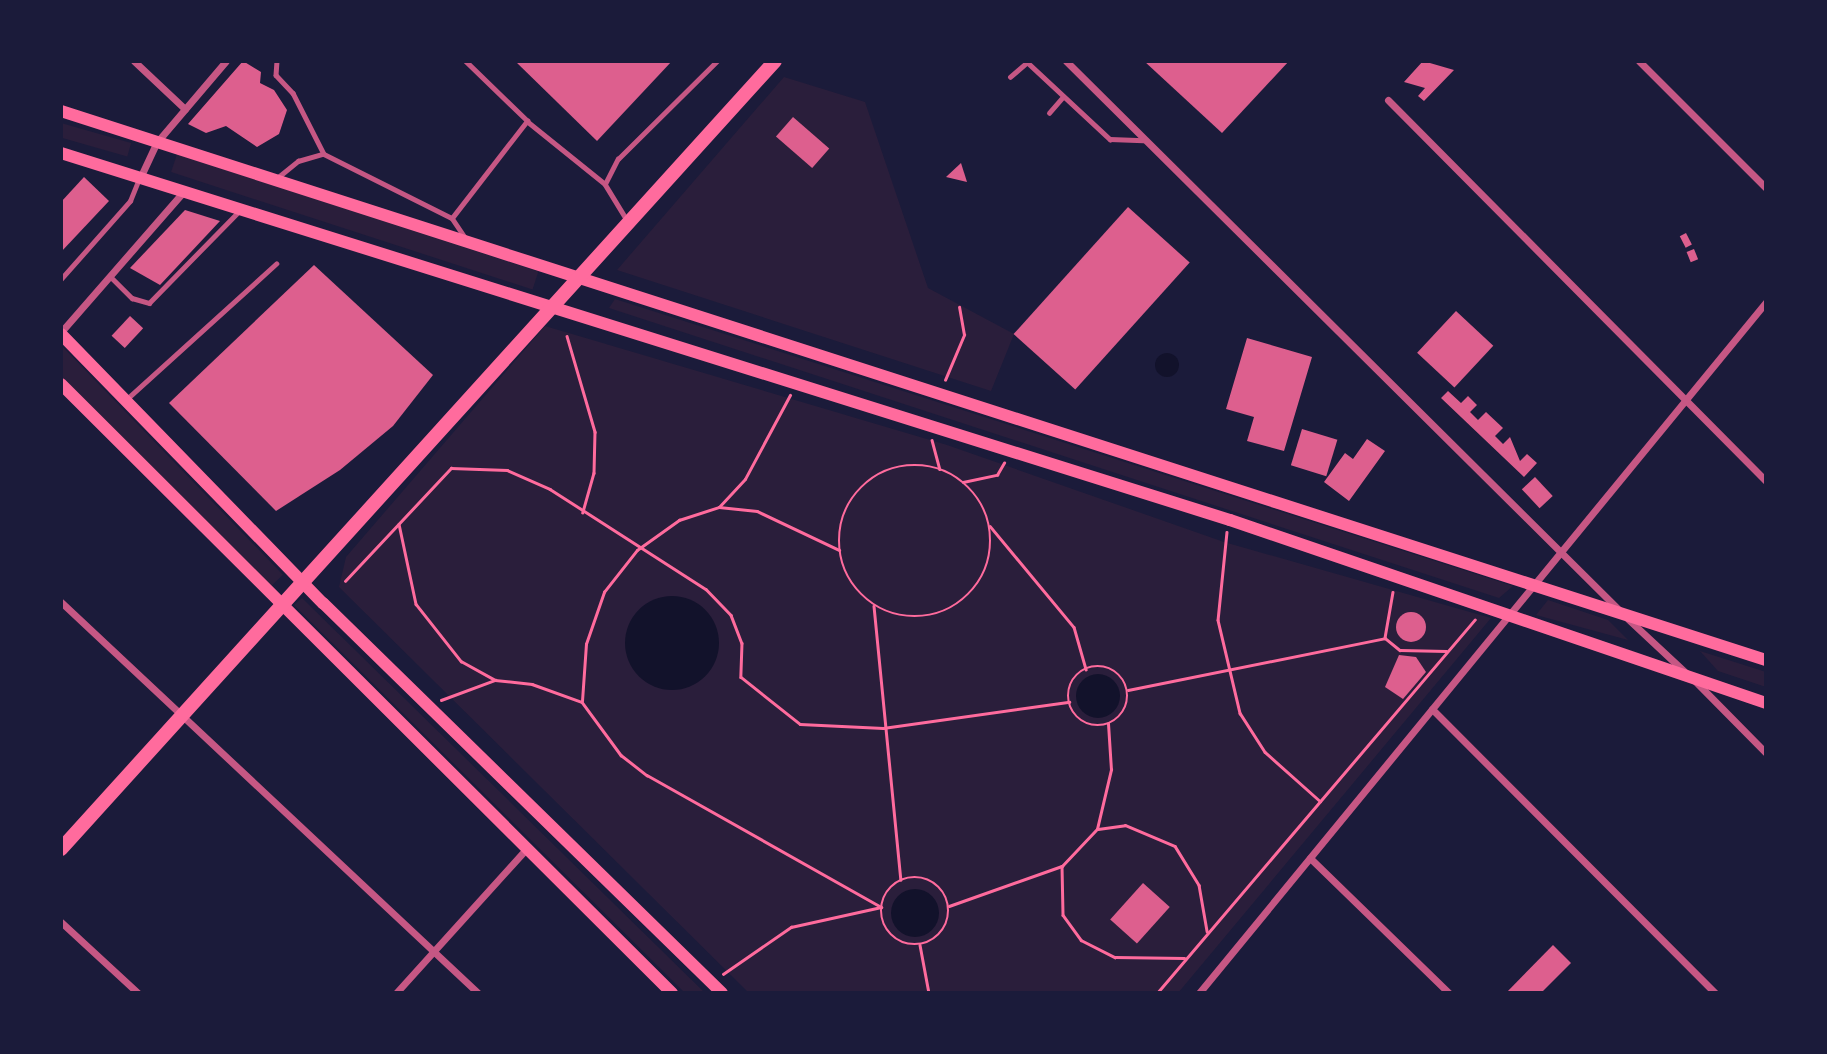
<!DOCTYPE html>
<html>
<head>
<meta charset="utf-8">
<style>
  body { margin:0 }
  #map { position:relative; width:1827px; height:1054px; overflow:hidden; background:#1b1b3a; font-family:"Varela Round",sans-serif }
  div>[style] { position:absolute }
  .green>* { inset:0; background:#2a1e3b; transform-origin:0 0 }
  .water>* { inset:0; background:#12122b }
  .round { border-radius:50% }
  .building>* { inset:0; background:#dd5f8e; transform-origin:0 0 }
  .path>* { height:2.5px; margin:-1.25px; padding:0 1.25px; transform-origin:1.25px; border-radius:1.25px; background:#ff6b9d }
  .path>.ring { margin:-1.25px; padding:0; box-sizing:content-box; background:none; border:2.5px solid #ff6b9d; border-radius:50% }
  .service>* { height:4.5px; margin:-2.25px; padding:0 2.25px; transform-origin:2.25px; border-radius:2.25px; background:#c65784 }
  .minor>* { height:7px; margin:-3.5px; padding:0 3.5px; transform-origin:3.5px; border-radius:3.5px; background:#c65784 }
  .secondary>* { height:12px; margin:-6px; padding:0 6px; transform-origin:6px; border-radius:6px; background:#ff6b9d }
  .primary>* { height:14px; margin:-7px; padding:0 7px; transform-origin:7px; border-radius:7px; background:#ff6b9d }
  span { translate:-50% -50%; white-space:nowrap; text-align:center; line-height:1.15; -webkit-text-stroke:7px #1b1b3a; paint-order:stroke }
  .frame { position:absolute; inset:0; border:63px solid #1b1b3a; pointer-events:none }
</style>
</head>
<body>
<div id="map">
  <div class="green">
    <div style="clip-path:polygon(784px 77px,865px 102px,928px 288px,1014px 334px,991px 391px,617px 270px)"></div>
    <div style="left:61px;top:123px;width:73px;height:14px;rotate:16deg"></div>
    <div style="left:177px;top:154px;width:380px;height:19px;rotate:18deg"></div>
    <div style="clip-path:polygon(615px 299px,1513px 586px,1499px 598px,609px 308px)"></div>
    <div style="clip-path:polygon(545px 326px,947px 445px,1224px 542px,1491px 618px,1178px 993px,749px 993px,339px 587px,346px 557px)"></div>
    <div style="left:62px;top:346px;width:318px;height:22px;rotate:46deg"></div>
    <div style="clip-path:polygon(302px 598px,705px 993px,706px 993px,685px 993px,294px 605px)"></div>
    <div style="clip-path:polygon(1548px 600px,1608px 620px,1628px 640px,1536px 615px)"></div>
    <div style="clip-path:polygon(1700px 651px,1766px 672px,1766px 687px,1718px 671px)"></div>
  </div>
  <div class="water">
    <div class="round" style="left:1155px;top:353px;width:24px;height:24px"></div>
    <div class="round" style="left:625px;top:596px;width:94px;height:94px"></div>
    <div class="round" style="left:1076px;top:674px;width:44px;height:44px"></div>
    <div class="round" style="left:891px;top:889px;width:48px;height:48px"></div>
  </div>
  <div class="building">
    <div style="clip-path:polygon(243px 61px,261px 72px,260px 83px,274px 90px,287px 110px,279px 134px,257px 147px,226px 126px,206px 133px,188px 124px)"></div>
    <div style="clip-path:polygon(515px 61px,672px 61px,597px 141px)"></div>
    <div style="clip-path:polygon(1144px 61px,1289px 61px,1222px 133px)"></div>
    <div style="clip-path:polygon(1423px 61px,1454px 70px,1424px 101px,1418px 96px,1425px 88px,1404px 82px)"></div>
    <div style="left:793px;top:117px;width:48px;height:26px;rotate:41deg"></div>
    <div style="clip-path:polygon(961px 163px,967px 182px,946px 177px)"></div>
    <div style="clip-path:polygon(84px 177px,109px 201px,61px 252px,61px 202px)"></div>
    <div style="left:1128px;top:207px;width:83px;height:171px;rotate:42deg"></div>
    <div style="clip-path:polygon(185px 210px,220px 221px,160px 285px,130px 268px)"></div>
    <div style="left:1686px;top:233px;width:13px;height:7px;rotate:63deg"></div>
    <div style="left:1694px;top:249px;width:11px;height:8px;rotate:68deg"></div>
    <div style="clip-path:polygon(314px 265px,433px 375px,393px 426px,340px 470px,276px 511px,169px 403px)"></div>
    <div style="left:1456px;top:311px;width:51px;height:57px;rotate:43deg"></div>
    <div style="left:130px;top:316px;width:18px;height:27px;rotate:43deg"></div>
    <div style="clip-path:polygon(1247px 338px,1312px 357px,1284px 451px,1247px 441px,1254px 417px,1226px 409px)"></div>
    <div style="clip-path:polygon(1448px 391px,1461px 403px,1468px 396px,1477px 405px,1470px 412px,1478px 420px,1486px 412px,1503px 428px,1495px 436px,1503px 444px,1510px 437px,1520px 461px,1527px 454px,1537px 463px,1524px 477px,1441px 398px)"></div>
    <div style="left:1302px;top:429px;width:37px;height:38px;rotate:17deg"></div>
    <div style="clip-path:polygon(1367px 439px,1385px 451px,1349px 501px,1324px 482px,1345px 453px,1353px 459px)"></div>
    <div style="left:1535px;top:477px;width:26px;height:18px;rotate:47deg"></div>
    <div class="round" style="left:1396px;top:612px;width:30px;height:30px"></div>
    <div style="clip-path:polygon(1399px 655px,1416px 657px,1426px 672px,1403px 699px,1385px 687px)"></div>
    <div style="left:1143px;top:883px;width:36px;height:49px;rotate:42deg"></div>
    <div style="clip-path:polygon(1553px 945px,1571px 963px,1541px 993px,1506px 993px)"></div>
  </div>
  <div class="path">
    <div style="left:567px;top:336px;width:100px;rotate:73.7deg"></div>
    <div style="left:595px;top:432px;width:41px;rotate:91.4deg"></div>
    <div style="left:594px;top:473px;width:41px;rotate:105.8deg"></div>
    <div style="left:945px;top:380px;width:49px;rotate:-67.1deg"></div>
    <div style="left:964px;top:335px;width:28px;rotate:-100deg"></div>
    <div style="left:932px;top:440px;width:30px;rotate:75deg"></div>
    <div class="ring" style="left:839px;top:465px;width:149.5px;height:149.5px"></div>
    <div style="left:963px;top:482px;width:35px;rotate:-12deg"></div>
    <div style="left:997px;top:475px;width:14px;rotate:-60deg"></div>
    <div style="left:719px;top:507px;width:38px;rotate:-47deg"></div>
    <div style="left:745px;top:479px;width:95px;rotate:-61.8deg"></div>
    <div style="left:399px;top:524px;width:82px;rotate:78deg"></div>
    <div style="left:416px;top:604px;width:73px;rotate:51.7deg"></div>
    <div style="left:461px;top:661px;width:38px;rotate:29deg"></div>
    <div style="left:990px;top:526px;width:131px;rotate:50.3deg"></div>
    <div style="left:1074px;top:627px;width:44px;rotate:74.1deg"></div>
    <div style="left:1227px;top:532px;width:88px;rotate:95.8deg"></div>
    <div style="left:1218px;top:620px;width:96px;rotate:76.7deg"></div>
    <div style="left:1240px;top:713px;width:46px;rotate:57.3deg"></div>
    <div style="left:1265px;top:752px;width:74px;rotate:41.7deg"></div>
    <div style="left:345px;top:581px;width:155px;rotate:-46.8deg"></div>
    <div style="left:451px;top:468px;width:56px;rotate:2deg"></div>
    <div style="left:507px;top:470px;width:47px;rotate:23.8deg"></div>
    <div style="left:550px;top:489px;width:185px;rotate:32.7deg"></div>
    <div style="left:706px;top:589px;width:36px;rotate:46deg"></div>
    <div style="left:731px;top:615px;width:30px;rotate:69deg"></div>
    <div style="left:742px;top:643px;width:34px;rotate:92deg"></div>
    <div style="left:741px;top:677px;width:75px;rotate:38.5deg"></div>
    <div style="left:800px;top:724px;width:83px;rotate:2.8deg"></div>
    <div style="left:883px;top:728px;width:188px;rotate:-8deg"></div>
    <div style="left:1393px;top:592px;width:47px;rotate:99.9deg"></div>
    <div style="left:1385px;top:638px;width:19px;rotate:39deg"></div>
    <div style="left:1400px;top:650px;width:46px;rotate:1.2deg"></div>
    <div style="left:874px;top:606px;width:275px;rotate:84.4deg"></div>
    <div class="ring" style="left:1068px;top:666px;width:57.5px;height:57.5px"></div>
    <div style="left:1128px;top:690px;width:262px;rotate:-11.4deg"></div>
    <div style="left:441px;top:700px;width:58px;rotate:-20.3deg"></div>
    <div style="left:495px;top:680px;width:37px;rotate:6deg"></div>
    <div style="left:532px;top:684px;width:53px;rotate:19.8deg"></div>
    <div style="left:582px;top:702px;width:66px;rotate:53.7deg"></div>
    <div style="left:621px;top:755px;width:33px;rotate:38deg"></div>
    <div style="left:647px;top:775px;width:269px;rotate:29.4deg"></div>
    <div style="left:582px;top:701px;width:57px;rotate:-86deg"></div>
    <div style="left:586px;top:644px;width:55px;rotate:-70.9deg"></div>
    <div style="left:604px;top:592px;width:53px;rotate:-51.8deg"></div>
    <div style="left:637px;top:550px;width:52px;rotate:-35.5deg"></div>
    <div style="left:679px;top:520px;width:42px;rotate:-18deg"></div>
    <div style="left:719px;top:507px;width:38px;rotate:6deg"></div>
    <div style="left:757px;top:511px;width:91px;rotate:25.4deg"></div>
    <div style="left:1098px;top:829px;width:27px;rotate:-8deg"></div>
    <div style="left:1125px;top:825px;width:54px;rotate:22.8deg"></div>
    <div style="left:1175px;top:846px;width:46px;rotate:58.4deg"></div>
    <div style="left:1199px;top:885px;width:47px;rotate:80.1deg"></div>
    <div style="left:1062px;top:866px;width:49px;rotate:88.8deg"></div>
    <div style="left:1063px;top:915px;width:31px;rotate:54deg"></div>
    <div style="left:1081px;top:940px;width:38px;rotate:27deg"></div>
    <div style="left:1115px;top:957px;width:69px;rotate:0.8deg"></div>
    <div class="ring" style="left:881px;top:877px;width:65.5px;height:65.5px"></div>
    <div style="left:949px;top:906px;width:120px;rotate:-19.5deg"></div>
    <div style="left:1062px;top:866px;width:51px;rotate:-46.6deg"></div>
    <div style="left:1097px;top:829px;width:61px;rotate:-76.7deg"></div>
    <div style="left:1111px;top:770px;width:46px;rotate:-93.7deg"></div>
    <div style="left:920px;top:945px;width:49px;rotate:79.4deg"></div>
    <div style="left:723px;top:974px;width:83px;rotate:-34.7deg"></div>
    <div style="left:791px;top:927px;width:92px;rotate:-12.5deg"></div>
    <div style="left:1157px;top:993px;width:490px;rotate:-49.6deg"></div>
  </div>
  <div class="service">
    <div style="left:277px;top:61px;width:14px;rotate:94deg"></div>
    <div style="left:276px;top:75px;width:25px;rotate:47deg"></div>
    <div style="left:293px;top:93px;width:68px;rotate:63.1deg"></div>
    <div style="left:324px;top:154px;width:143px;rotate:26.6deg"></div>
    <div style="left:452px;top:218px;width:25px;rotate:56deg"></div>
    <div style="left:1026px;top:61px;width:115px;rotate:42.9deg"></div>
    <div style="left:1110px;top:139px;width:33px;rotate:2deg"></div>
    <div style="left:1010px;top:77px;width:23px;rotate:-41deg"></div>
    <div style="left:1049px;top:113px;width:20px;rotate:-49deg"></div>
    <div style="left:527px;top:121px;width:100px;rotate:38.9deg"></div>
    <div style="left:605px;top:184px;width:42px;rotate:58.6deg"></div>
    <div style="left:277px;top:178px;width:27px;rotate:-39deg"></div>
    <div style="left:298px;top:161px;width:26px;rotate:-16deg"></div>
    <div style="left:605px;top:184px;width:28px;rotate:-63deg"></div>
    <div style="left:618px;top:159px;width:139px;rotate:-44.7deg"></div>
    <div style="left:452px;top:218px;width:123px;rotate:-52.3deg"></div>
    <div style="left:527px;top:121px;width:86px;rotate:-135.9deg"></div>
    <div style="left:111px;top:277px;width:30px;rotate:45deg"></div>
    <div style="left:132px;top:298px;width:18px;rotate:16deg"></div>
    <div style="left:149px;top:303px;width:129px;rotate:-45.6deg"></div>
    <div style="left:61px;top:279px;width:104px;rotate:-48.5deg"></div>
    <div style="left:130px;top:201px;width:24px;rotate:-68deg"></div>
    <div style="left:128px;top:398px;width:200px;rotate:-42.2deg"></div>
  </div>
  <div class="minor">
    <div style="left:134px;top:61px;width:70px;rotate:43.3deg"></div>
    <div style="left:1066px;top:61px;width:781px;rotate:44.79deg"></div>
    <div style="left:1639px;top:61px;width:180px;rotate:45deg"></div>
    <div style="left:1388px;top:100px;width:537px;rotate:45.23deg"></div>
    <div style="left:140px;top:178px;width:40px;rotate:-65deg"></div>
    <div style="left:157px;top:142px;width:106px;rotate:-49.6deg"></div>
    <div style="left:61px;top:332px;width:187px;rotate:-48.9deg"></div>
    <div style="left:61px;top:602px;width:572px;rotate:43.16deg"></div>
    <div style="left:1628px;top:619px;width:79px;rotate:43deg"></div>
    <div style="left:1695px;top:681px;width:101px;rotate:45.4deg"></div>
    <div style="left:1432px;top:709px;width:401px;rotate:45.1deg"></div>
    <div style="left:1310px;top:858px;width:194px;rotate:44.2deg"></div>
    <div style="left:61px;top:922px;width:105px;rotate:42.7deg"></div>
    <div style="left:396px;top:993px;width:195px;rotate:-47.9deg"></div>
    <div style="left:1199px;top:993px;width:894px;rotate:-50.63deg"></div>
  </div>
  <div class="secondary">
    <div style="left:61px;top:111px;width:1791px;rotate:17.85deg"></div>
    <div style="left:61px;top:153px;width:1225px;rotate:17.43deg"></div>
    <div style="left:1230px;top:520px;width:566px;rotate:18.85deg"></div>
    <div style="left:61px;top:334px;width:376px;rotate:45.8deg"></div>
    <div style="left:323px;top:603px;width:558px;rotate:44.35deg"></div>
    <div style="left:61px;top:384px;width:863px;rotate:44.91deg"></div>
  </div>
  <div class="primary">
    <div style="left:61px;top:849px;width:1063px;rotate:-47.82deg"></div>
  </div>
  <div class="frame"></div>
</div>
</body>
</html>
